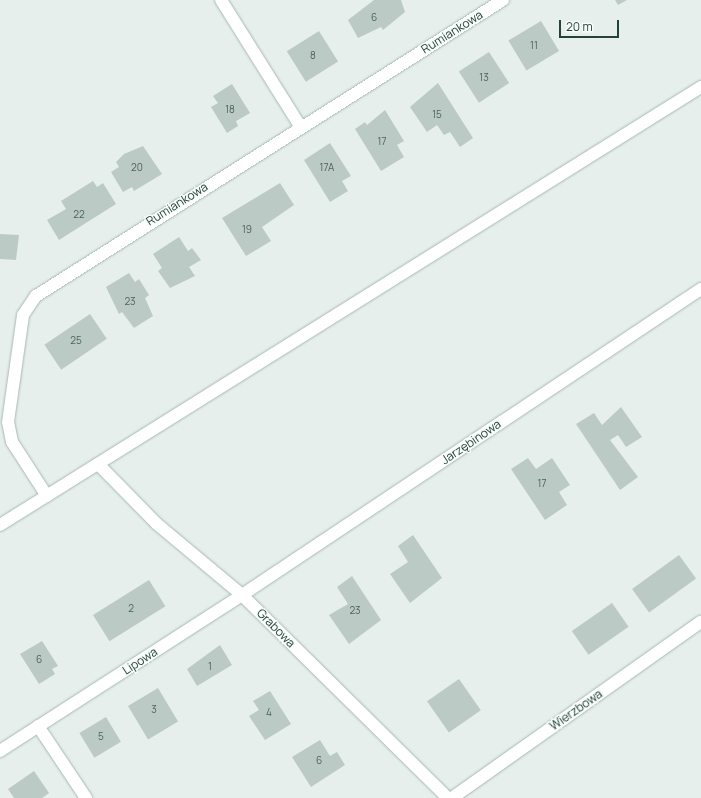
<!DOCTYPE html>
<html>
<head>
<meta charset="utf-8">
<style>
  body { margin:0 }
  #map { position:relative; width:701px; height:798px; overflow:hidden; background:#e6efeb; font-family:Manrope,sans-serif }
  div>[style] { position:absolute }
  .building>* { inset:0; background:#bbcac4; transform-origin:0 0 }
  .roads { filter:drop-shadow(0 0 1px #a8b8b2) drop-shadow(0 0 1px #a8b8b2) }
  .minor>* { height:12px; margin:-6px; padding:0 6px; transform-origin:6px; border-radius:6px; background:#fff }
  .secondary>* { height:12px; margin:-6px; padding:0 6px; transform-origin:6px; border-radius:6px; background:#fff }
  span { translate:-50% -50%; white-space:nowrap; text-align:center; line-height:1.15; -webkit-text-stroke:3px #f7fbf9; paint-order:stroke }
  .number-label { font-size:10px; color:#4a645c }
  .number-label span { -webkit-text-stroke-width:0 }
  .street-label { font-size:12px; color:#24423a }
  .scale { position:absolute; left:559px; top:20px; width:60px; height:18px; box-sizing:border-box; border:2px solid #24423a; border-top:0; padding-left:5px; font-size:12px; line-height:14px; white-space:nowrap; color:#24423a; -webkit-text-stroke:3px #f7fbf9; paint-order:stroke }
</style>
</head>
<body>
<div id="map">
  <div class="building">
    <div style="clip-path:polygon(374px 0,401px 0,405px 12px,383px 30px,381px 27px,358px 38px,348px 20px)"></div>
    <div style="clip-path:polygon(615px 0,627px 0,618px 5px)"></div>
    <div style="left:541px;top:21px;width:35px;height:38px;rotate:59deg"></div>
    <div style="left:319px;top:31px;width:36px;height:38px;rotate:58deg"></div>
    <div style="left:489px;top:52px;width:37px;height:36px;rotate:57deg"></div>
    <div style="clip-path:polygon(438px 83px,473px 138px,460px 147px,450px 132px,444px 135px,437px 125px,427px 132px,410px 107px)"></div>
    <div style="clip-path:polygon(232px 84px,250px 113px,236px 121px,238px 126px,227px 133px,211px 107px,218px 103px,213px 96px)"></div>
    <div style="clip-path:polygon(385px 110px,404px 141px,397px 145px,404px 157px,381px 171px,355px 129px,365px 122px,367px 125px)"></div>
    <div style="clip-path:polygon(330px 143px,351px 176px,342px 181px,348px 191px,330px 202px,304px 160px)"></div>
    <div style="clip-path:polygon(143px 146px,162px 174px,134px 191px,132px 187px,123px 192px,111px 172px,119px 167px,116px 162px,124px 154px)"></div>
    <div style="clip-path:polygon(93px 181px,97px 187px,103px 183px,116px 204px,59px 240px,47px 220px,66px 209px,61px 201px)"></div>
    <div style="clip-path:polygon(280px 183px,294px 205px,262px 227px,271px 241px,246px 256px,222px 218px)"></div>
    <div style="clip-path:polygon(0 234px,19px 235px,16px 260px,0 259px)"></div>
    <div style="clip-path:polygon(179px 237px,188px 251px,192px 248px,201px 260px,189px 267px,195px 276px,170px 288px,158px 271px,162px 268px,153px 254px)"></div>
    <div style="clip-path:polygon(129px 273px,135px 282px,139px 279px,149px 295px,145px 298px,153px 316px,134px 328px,122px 312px,119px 314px,106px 287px)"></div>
    <div style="left:90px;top:314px;width:30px;height:55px;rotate:56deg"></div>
    <div style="clip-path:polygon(621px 407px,642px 437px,626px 447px,618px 435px,610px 440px,638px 477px,620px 490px,576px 424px,594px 413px,602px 425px)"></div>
    <div style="clip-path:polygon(528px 458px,536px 469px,552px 458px,570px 485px,559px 492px,567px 505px,545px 520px,511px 469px)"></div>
    <div style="clip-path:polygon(413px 535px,442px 578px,410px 603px,390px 574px,408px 562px,398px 546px)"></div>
    <div style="left:679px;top:555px;width:29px;height:58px;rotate:54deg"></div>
    <div style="clip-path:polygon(352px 576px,381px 620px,349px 644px,329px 615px,348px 604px,337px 587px)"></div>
    <div style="left:149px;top:580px;width:31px;height:66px;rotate:58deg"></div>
    <div style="left:612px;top:603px;width:29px;height:49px;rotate:55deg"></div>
    <div style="clip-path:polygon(42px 641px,58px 666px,52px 669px,55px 674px,39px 684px,20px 654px)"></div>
    <div style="clip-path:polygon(220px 645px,232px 665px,197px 686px,187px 669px)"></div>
    <div style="left:459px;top:679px;width:38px;height:39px;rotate:55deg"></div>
    <div style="left:158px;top:688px;width:39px;height:35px;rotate:59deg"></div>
    <div style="clip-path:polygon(270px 691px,291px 724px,265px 740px,249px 716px,259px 710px,253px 701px)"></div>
    <div style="left:106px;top:717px;width:29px;height:31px;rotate:59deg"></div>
    <div style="clip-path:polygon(320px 740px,330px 756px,337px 752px,345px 765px,311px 787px,292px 757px)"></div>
    <div style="clip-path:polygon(34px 771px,49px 793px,42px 798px,14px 798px,8px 789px)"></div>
  </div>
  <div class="roads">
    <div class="minor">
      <div style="left:221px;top:0;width:149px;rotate:57.9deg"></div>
      <div style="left:98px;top:464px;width:84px;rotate:45.5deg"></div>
      <div style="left:157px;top:524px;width:111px;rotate:39.9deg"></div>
      <div style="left:242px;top:595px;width:289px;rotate:44.6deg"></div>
      <div style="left:47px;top:496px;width:64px;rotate:-122.9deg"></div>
      <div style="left:12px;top:442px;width:20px;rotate:-101deg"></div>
      <div style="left:8px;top:422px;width:108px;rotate:-82deg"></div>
      <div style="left:23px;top:315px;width:23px;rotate:-56deg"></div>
      <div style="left:36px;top:296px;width:553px;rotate:-32.37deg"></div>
      <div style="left:38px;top:726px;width:87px;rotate:56.3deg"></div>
      <div style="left:0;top:751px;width:288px;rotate:-32.8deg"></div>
      <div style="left:242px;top:595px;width:552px;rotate:-33.69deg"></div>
      <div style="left:452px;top:798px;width:305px;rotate:-35.3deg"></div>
    </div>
    <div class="secondary">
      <div style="left:0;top:525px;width:827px;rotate:-32deg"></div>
    </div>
  </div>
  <div class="number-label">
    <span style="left:374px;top:18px">6</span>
    <span style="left:534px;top:46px">11</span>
    <span style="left:313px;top:56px">8</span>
    <span style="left:484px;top:78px">13</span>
    <span style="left:230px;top:110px">18</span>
    <span style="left:437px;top:115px">15</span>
    <span style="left:382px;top:142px">17</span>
    <span style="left:137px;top:168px">20</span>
    <span style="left:327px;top:168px">17A</span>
    <span style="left:79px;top:215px">22</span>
    <span style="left:247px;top:230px">19</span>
    <span style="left:130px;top:302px">23</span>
    <span style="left:76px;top:341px">25</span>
    <span style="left:542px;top:484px">17</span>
    <span style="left:131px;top:609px">2</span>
    <span style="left:355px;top:611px">23</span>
    <span style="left:39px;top:660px">6</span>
    <span style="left:210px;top:667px">1</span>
    <span style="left:154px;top:710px">3</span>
    <span style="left:269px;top:713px">4</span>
    <span style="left:101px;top:737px">5</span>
    <span style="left:319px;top:761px">6</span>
  </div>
  <div class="street-label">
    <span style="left:452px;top:32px;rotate:-32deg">Rumiankowa</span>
    <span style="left:177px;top:204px;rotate:-32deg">Rumiankowa</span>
    <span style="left:471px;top:442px;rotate:-34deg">Jarzębinowa</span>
    <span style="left:276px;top:628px;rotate:45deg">Grabowa</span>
    <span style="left:140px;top:661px;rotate:-33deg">Lipowa</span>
    <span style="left:576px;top:710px;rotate:-35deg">Wierzbowa</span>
  </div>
  <div class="scale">20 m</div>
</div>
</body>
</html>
